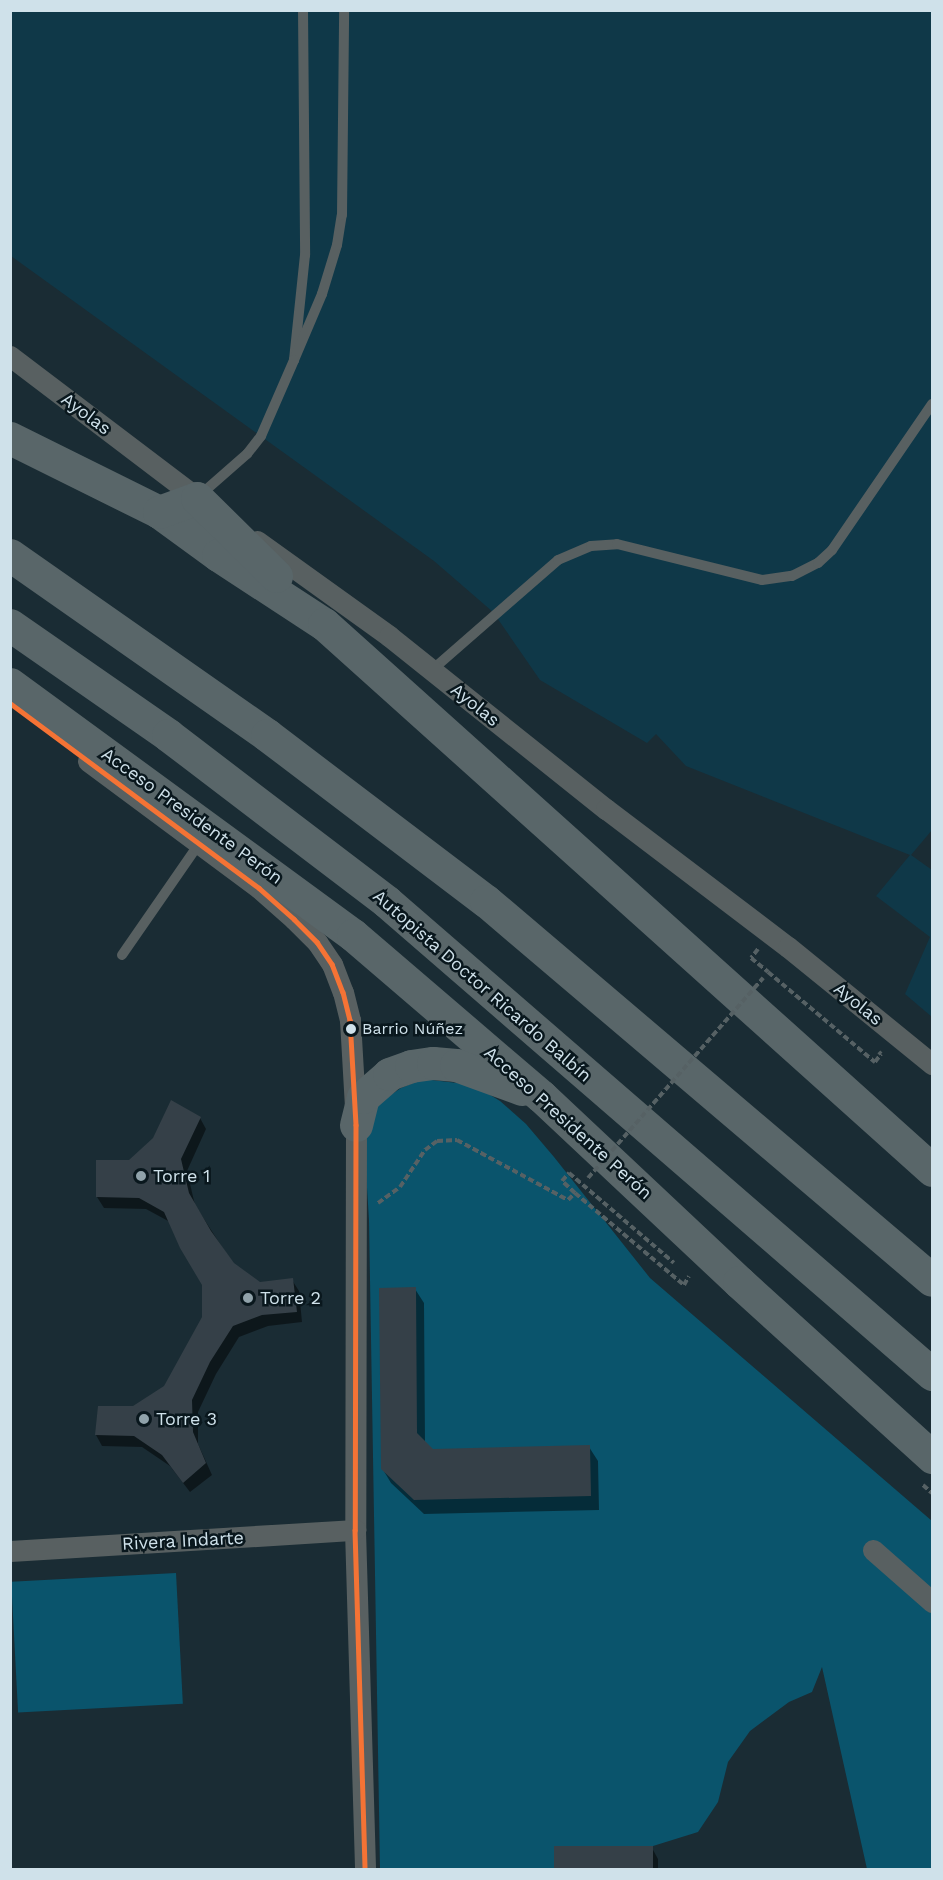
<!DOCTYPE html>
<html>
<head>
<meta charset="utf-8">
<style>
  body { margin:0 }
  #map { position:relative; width:943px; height:1880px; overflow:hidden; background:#1a2c34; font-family:"Work Sans",sans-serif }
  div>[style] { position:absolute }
  .built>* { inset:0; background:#0f3848 }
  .green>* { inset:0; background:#0a546c; transform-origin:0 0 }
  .shadow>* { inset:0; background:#0007 }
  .building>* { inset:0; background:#354048; transform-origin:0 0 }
  .path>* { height:4px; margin-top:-2px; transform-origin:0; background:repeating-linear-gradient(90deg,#566164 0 6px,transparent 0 9px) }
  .service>* { height:10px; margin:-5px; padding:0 5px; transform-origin:5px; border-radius:5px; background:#586061 }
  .minor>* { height:21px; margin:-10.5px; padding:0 10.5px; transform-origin:10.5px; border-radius:10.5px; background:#586061 }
  .motorway>* { height:33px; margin:-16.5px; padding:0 16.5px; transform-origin:16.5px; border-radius:16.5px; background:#596669 }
  .path-bridge>* { height:4px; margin-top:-2px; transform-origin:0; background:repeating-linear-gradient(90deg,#566164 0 6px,transparent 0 9px) }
  .bus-1>* { height:4.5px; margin:-2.25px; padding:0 2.25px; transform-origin:2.25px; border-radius:2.25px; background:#f57335 }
  .dots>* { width:16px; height:16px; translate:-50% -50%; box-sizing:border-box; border:3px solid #09171d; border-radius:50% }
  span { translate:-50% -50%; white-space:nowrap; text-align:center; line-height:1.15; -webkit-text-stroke:5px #09171d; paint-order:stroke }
  .bus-label { font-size:16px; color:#cfe1ea }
  .left { translate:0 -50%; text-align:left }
  .street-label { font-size:18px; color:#cfe1ea }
  .poi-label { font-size:18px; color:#cfe1ea }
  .frame { position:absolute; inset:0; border:12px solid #cfe1ea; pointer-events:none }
</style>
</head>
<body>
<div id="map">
  <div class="built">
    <div style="clip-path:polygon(11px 11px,932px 11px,932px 830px,911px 855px,932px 870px,932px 1017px,905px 994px,930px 937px,876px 896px,910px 855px,686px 766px,656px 734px,647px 743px,540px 680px,493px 612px,434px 561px,11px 256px)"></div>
  </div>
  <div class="green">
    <div style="clip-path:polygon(423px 1079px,474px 1085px,500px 1101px,526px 1124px,554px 1157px,650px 1278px,932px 1521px,932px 1869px,867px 1869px,822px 1667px,812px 1692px,789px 1702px,750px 1731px,728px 1762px,718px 1802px,698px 1832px,653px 1846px,554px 1846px,554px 1869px,380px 1869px,369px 1220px,364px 1139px,373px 1112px,383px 1100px,401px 1088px)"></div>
    <div style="left:176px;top:1573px;width:131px;height:165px;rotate:87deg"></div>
  </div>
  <div class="shadow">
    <div style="clip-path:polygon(200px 1118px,206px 1129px,187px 1171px,195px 1205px,233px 1264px,259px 1283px,292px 1280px,299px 1291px,302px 1322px,268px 1326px,239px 1337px,216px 1374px,198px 1412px,198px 1444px,212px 1475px,190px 1492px,170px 1466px,142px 1447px,102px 1446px,96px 1435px,99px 1408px,133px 1408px,165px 1387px,203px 1317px,203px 1285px,170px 1222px,146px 1209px,104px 1208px,97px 1197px,130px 1162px)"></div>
    <div style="clip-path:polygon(415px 1289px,424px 1303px,425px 1443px,432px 1451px,589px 1447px,598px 1461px,599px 1510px,424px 1514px,391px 1483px,382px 1468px)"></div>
    <div style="clip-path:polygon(652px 1848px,658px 1859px,658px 1870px,555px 1870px)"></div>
  </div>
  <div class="building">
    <div style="clip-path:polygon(171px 1100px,201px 1117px,181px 1159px,189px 1193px,211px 1231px,234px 1263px,260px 1282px,293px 1278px,297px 1312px,262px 1315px,233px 1326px,210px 1362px,192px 1400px,193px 1432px,206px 1463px,183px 1483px,162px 1455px,134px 1436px,95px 1435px,98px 1406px,133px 1406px,164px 1386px,202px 1317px,202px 1285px,180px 1248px,164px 1212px,139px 1198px,96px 1197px,96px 1160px,129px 1160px,153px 1138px)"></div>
    <div style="clip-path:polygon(416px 1287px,417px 1433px,433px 1449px,590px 1445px,591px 1496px,414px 1500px,381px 1469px,379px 1288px)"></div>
    <div style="left:554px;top:1846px;width:99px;height:24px"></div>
  </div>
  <div class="path">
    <div style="left:758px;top:949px;width:11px;rotate:128deg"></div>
    <div style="left:751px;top:958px;width:22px;rotate:39deg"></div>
    <div style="left:768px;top:972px;width:140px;rotate:40.1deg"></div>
    <div style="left:875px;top:1062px;width:10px;rotate:-53deg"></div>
    <div style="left:881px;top:1054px;width:3px;rotate:-135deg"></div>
    <div style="left:575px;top:1193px;width:18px;rotate:-137deg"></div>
    <div style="left:562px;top:1181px;width:11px;rotate:-49deg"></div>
    <div style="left:569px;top:1173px;width:138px;rotate:40.6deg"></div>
    <div style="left:378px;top:1203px;width:27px;rotate:-36deg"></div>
    <div style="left:400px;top:1187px;width:45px;rotate:-56deg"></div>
    <div style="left:425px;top:1150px;width:15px;rotate:-37deg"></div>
    <div style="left:437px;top:1141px;width:20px;rotate:-3deg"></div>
    <div style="left:457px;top:1140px;width:126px;rotate:28.4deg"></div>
    <div style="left:568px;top:1200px;width:10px;rotate:-45deg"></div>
    <div style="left:575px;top:1193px;width:143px;rotate:40.2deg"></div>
    <div style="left:684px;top:1285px;width:10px;rotate:-61deg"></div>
    <div style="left:923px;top:1485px;width:12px;rotate:42deg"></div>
  </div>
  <div class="service">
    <div style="left:303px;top:10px;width:245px;rotate:89.5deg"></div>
    <div style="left:305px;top:255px;width:106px;rotate:96deg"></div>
    <div style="left:294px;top:360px;width:72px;rotate:-67deg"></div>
    <div style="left:322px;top:294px;width:51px;rotate:-73deg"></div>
    <div style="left:337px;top:245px;width:30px;rotate:-81deg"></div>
    <div style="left:342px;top:215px;width:205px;rotate:-89.4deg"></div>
    <div style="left:199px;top:496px;width:64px;rotate:-41.2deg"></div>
    <div style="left:247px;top:454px;width:23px;rotate:-52deg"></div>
    <div style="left:261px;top:436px;width:83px;rotate:-66.5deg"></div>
    <div style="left:432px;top:670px;width:167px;rotate:-41.1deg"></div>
    <div style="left:558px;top:560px;width:36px;rotate:-23deg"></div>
    <div style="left:591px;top:546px;width:26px;rotate:-4deg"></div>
    <div style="left:617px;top:544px;width:149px;rotate:13.9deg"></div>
    <div style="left:762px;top:580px;width:30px;rotate:-8deg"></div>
    <div style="left:792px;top:576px;width:29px;rotate:-27deg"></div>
    <div style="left:818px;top:563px;width:19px;rotate:-43deg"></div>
    <div style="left:832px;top:550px;width:177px;rotate:-55.6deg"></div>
    <div style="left:122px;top:955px;width:135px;rotate:-55.3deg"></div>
  </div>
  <div class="minor">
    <div style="left:10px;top:356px;width:241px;rotate:37.2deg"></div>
    <div style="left:257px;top:541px;width:163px;rotate:35.7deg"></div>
    <div style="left:389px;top:636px;width:278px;rotate:38.6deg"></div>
    <div style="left:606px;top:809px;width:228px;rotate:37.2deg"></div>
    <div style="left:788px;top:947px;width:186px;rotate:39.1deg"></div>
    <div style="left:88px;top:761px;width:213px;rotate:36.6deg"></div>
    <div style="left:259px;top:888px;width:47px;rotate:41.5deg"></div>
    <div style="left:294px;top:919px;width:33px;rotate:45deg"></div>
    <div style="left:317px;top:942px;width:27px;rotate:56deg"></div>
    <div style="left:332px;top:964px;width:30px;rotate:69deg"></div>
    <div style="left:343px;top:992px;width:29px;rotate:76deg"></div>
    <div style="left:350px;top:1020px;width:105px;rotate:86.7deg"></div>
    <div style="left:356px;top:1125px;width:405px;rotate:90.1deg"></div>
    <div style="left:355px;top:1530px;width:340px;rotate:88.3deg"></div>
    <div style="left:873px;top:1550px;width:79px;rotate:41.4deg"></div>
    <div style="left:10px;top:1551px;width:346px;rotate:-3.5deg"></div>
  </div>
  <div class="motorway">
    <div style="left:10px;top:438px;width:166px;rotate:26.4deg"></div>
    <div style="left:159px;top:512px;width:73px;rotate:36.1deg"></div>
    <div style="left:218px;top:555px;width:126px;rotate:33.1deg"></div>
    <div style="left:324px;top:624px;width:817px;rotate:41.92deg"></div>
    <div style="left:159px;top:512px;width:40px;rotate:-20.2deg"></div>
    <div style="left:197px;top:498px;width:111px;rotate:44.6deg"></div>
    <div style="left:10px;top:555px;width:314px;rotate:35deg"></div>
    <div style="left:267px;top:735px;width:275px;rotate:37.2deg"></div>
    <div style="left:486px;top:901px;width:585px;rotate:40.36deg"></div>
    <div style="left:10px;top:625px;width:193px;rotate:34.8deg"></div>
    <div style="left:168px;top:735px;width:275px;rotate:37.3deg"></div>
    <div style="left:387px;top:902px;width:721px;rotate:40.89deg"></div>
    <div style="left:10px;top:684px;width:425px;rotate:36.2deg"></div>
    <div style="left:353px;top:935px;width:248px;rotate:40.6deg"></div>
    <div style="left:541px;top:1096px;width:272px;rotate:43.2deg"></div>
    <div style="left:739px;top:1282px;width:261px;rotate:42.2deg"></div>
    <div style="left:356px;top:1125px;width:29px;rotate:-76deg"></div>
    <div style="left:363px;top:1097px;width:35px;rotate:-41deg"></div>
    <div style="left:389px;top:1074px;width:23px;rotate:-20deg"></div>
    <div style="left:411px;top:1066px;width:22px;rotate:-8deg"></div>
    <div style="left:433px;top:1063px;width:23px;rotate:5deg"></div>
    <div style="left:456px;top:1065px;width:70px;rotate:20deg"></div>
  </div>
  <div class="path-bridge">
    <div style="left:588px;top:1178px;width:266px;rotate:-48.8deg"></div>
  </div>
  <div class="bus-1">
    <div style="left:10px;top:703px;width:310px;rotate:36.6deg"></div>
    <div style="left:259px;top:888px;width:47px;rotate:41.5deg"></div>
    <div style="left:294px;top:919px;width:33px;rotate:45deg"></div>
    <div style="left:317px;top:942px;width:27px;rotate:56deg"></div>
    <div style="left:332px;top:964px;width:30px;rotate:69deg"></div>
    <div style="left:343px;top:992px;width:29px;rotate:76deg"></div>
    <div style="left:350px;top:1020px;width:105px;rotate:86.7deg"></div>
    <div style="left:356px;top:1125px;width:405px;rotate:90.1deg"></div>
    <div style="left:355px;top:1530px;width:340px;rotate:88.3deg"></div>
  </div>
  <div class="dots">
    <div style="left:351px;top:1029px;background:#cfe1ea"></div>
    <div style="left:141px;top:1176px;background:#90a2aa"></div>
    <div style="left:248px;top:1298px;background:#90a2aa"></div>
    <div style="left:144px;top:1419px;background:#90a2aa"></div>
  </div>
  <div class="bus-label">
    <span class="left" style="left:362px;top:1029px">Barrio Núñez</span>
  </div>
  <div class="street-label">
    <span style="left:86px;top:414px;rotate:37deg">Ayolas</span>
    <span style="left:475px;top:705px;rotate:39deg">Ayolas</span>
    <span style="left:192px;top:816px;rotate:36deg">Acceso Presidente Perón</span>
    <span style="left:482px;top:986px;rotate:41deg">Autopista Doctor Ricardo Balbín</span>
    <span style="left:858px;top:1004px;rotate:39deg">Ayolas</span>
    <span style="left:568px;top:1123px;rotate:42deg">Acceso Presidente Perón</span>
    <span style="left:183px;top:1541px;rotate:-3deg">Rivera Indarte</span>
  </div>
  <div class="poi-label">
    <span class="left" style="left:153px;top:1176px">Torre 1</span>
    <span class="left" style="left:260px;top:1298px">Torre 2</span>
    <span class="left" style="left:156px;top:1419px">Torre 3</span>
  </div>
  <div class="frame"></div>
</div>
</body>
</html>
